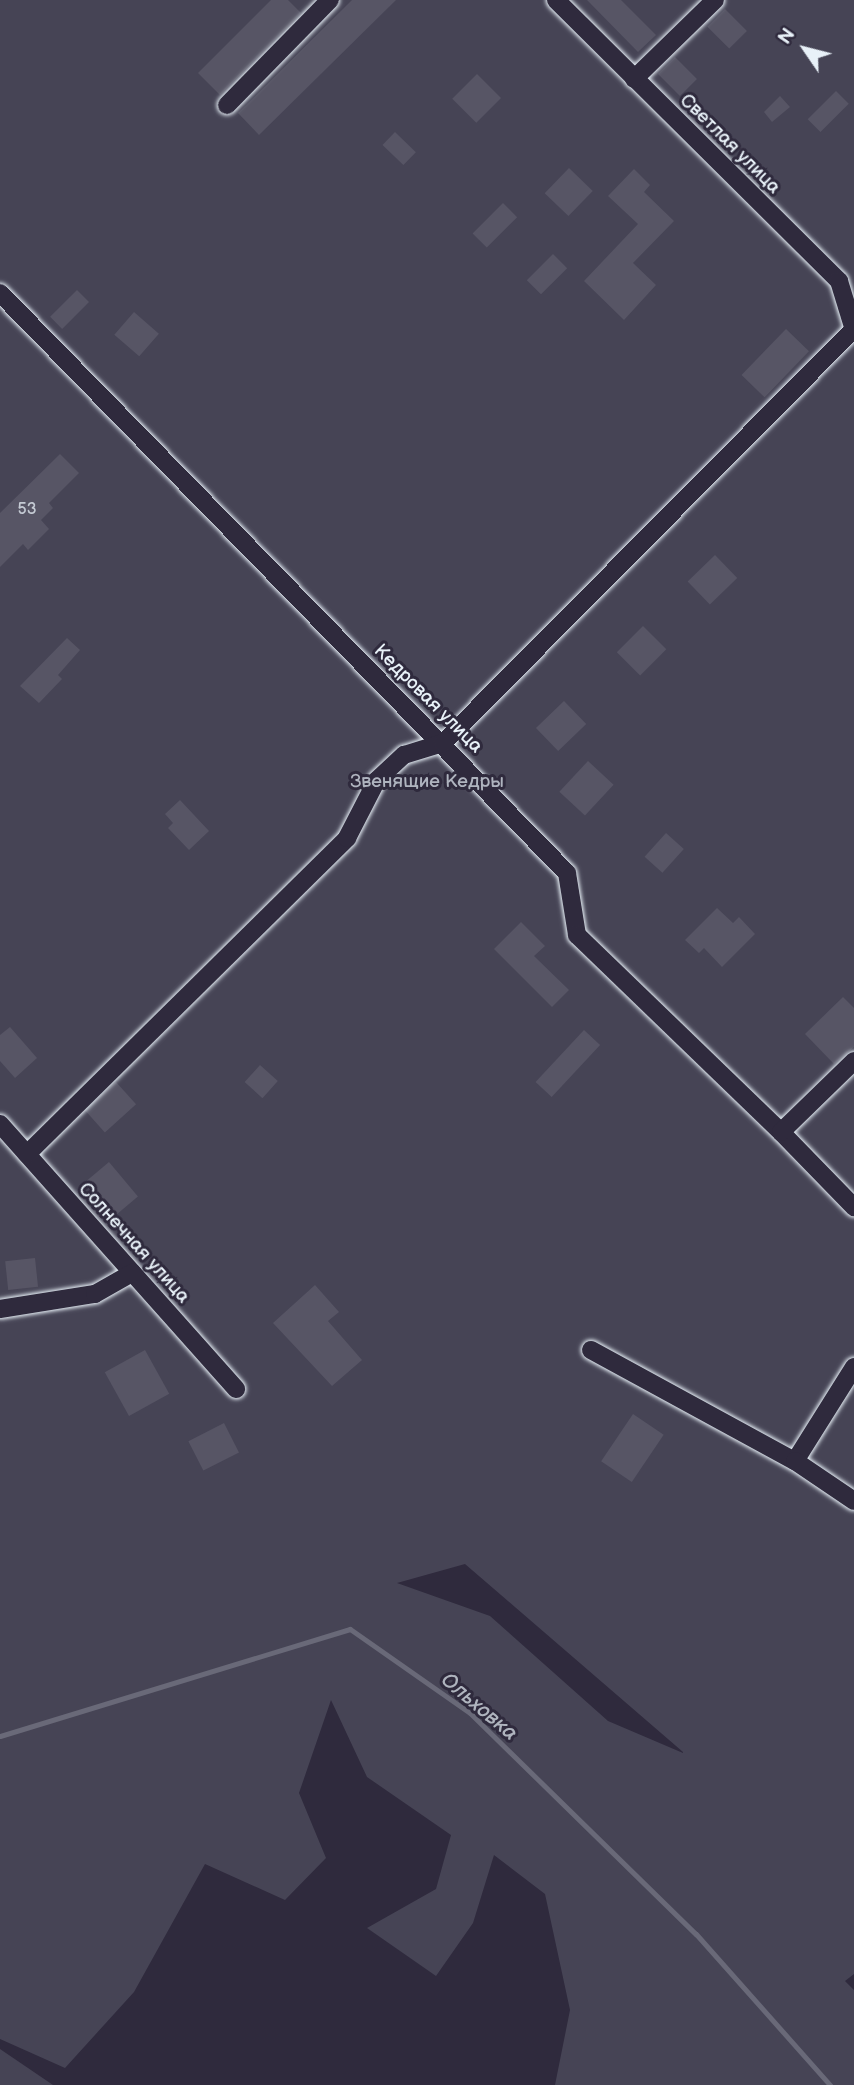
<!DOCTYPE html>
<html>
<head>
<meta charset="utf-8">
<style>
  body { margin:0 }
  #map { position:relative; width:854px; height:2085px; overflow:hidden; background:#2f2a3d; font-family:"Balsamiq Sans",sans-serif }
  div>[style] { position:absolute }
  .green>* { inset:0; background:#464455 }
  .stream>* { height:5px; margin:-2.5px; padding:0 2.5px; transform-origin:2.5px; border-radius:2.5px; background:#696978 }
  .building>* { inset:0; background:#575565; transform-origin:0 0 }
  .roads { filter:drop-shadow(0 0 2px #e8f1f8) drop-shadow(0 0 2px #e8f1f8) }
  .minor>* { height:18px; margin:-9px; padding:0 9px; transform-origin:9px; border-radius:9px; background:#2f2a3d }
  span { translate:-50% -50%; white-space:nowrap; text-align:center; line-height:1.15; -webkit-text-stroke:6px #2f2a3d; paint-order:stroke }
  .number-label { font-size:16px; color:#c4cad3 }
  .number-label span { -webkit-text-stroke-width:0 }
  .street-label { font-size:19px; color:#e8f1f8 }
  .park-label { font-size:19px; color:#afb4bf }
  .water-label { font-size:21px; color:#afb4be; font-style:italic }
  .north { position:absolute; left:770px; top:14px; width:70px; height:70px; -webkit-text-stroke:5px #2f2a3d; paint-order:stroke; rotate:305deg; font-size:19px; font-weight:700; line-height:28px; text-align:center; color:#e8f1f8 }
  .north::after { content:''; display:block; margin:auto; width:24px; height:32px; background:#e8f1f8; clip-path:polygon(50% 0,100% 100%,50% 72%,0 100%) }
</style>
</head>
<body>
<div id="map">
  <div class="green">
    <div style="clip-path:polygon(evenodd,0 0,854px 0,854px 1974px,845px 1981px,854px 1990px,854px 2085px,555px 2085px,570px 2010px,545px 1894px,494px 1855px,473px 1923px,436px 1976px,367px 1928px,436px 1889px,451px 1835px,367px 1777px,331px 1700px,299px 1793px,326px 1858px,285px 1900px,205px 1864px,134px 1992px,65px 2068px,0 2039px,0 0,465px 1564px,683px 1752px,683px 1753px,608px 1721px,490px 1616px,397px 1583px,465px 1564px)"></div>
    <div style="clip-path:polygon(0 2049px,53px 2085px,0 2085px)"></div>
  </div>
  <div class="stream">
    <div style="left:0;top:1736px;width:366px;rotate:-17deg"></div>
    <div style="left:350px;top:1629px;width:146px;rotate:35deg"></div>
    <div style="left:470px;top:1713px;width:316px;rotate:44.4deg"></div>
    <div style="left:696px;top:1934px;width:202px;rotate:48.4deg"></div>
  </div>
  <div class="building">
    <div style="clip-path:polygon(271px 0,288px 0,301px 13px,220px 95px,198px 73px)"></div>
    <div style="clip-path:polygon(352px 0,396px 0,259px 135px,238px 113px)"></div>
    <div style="clip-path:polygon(587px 0,621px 0,656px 35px,638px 52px)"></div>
    <div style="left:725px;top:9px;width:31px;height:25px;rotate:45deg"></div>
    <div style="left:675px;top:57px;width:31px;height:24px;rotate:45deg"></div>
    <div style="left:477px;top:74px;width:34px;height:35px;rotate:45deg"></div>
    <div style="left:836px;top:91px;width:18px;height:40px;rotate:45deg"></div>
    <div style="clip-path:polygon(780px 96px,790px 107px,772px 122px,764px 112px)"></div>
    <div style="left:395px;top:132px;width:29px;height:18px;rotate:44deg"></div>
    <div style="left:569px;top:168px;width:33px;height:35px;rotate:44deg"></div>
    <div style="clip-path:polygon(634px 169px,650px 185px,644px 192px,674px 221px,633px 263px,656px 285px,624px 320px,584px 281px,638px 224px,608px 196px)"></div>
    <div style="left:503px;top:203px;width:20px;height:43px;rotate:45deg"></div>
    <div style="left:553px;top:254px;width:20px;height:37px;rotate:45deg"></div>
    <div style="left:77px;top:290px;width:17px;height:38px;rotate:45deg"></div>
    <div style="left:134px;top:312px;width:33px;height:30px;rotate:41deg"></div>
    <div style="left:786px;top:329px;width:32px;height:64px;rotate:44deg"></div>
    <div style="clip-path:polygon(60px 454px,79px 473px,49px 503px,53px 508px,41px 520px,49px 529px,28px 550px,23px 544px,0 567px,0 513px)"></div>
    <div style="left:715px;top:555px;width:32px;height:38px;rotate:46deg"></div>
    <div style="left:643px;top:626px;width:33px;height:37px;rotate:45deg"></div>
    <div style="clip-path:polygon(67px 638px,80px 650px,58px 675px,62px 679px,39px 703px,20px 686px)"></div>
    <div style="left:564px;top:701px;width:32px;height:39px;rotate:46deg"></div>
    <div style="left:588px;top:761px;width:35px;height:42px;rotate:43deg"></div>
    <div style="clip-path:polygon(180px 800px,209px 831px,189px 850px,168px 828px,173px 823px,165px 814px)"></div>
    <div style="left:666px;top:833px;width:24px;height:32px;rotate:42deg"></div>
    <div style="clip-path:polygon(717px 908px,733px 923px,739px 917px,755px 934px,722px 967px,704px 948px,699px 953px,685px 940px)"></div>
    <div style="clip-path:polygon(521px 922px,545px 946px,534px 956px,569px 990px,552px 1007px,494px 949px)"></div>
    <div style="clip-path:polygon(843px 997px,854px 1008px,854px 1047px,834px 1064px,805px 1034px)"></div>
    <div style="clip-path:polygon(10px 1027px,37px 1058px,15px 1078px,0 1061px,0 1035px)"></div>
    <div style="left:584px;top:1030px;width:22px;height:71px;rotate:43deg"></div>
    <div style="left:260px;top:1065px;width:24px;height:23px;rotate:42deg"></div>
    <div style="left:116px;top:1082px;width:30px;height:42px;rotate:48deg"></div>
    <div style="left:109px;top:1162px;width:45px;height:33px;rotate:50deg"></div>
    <div style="left:35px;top:1258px;width:29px;height:30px;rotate:84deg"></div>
    <div style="clip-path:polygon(315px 1285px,339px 1312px,328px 1321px,362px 1360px,332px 1386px,273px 1323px)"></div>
    <div style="left:145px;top:1350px;width:50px;height:46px;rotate:61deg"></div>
    <div style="left:633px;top:1414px;width:37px;height:57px;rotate:34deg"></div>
    <div style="left:224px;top:1423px;width:33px;height:40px;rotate:63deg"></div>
  </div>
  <div class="roads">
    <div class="minor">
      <div style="left:556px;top:0;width:399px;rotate:44.8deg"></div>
      <div style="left:839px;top:281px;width:51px;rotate:73deg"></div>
      <div style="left:634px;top:79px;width:113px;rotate:-44.3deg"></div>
      <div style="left:227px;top:105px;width:147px;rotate:-45.6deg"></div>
      <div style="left:0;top:293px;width:811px;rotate:45.65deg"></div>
      <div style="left:567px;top:873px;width:63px;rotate:80.8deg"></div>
      <div style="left:577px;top:935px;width:284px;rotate:44deg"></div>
      <div style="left:781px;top:1132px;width:105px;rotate:45.8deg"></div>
      <div style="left:0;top:1124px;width:355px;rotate:48.3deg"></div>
      <div style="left:781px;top:1132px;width:102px;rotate:-44.2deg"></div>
      <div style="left:27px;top:1154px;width:450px;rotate:-44.6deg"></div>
      <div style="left:347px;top:838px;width:65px;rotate:-62.7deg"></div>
      <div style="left:377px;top:780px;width:37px;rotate:-43deg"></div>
      <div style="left:404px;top:755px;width:41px;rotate:-17.1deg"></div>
      <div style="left:443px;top:743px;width:583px;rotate:-45.21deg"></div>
      <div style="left:0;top:1309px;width:96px;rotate:-9deg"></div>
      <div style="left:95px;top:1294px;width:43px;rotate:-29.6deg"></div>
      <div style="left:591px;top:1350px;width:232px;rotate:28.6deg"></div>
      <div style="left:795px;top:1461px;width:111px;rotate:-57.9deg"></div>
      <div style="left:795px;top:1461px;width:71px;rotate:34.1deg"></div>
    </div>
  </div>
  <div class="number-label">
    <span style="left:27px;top:510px">53</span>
  </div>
  <div class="street-label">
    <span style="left:730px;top:144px;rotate:45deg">Светлая улица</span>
    <span style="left:428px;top:699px;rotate:45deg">Кедровая улица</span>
    <span style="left:134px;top:1243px;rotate:48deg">Солнечная улица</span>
  </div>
  <div class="park-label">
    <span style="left:427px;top:782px">Звенящие Кедры</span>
  </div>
  <div class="water-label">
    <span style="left:479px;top:1707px;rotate:40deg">Ольховка</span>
  </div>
  <div class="north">N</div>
</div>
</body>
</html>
